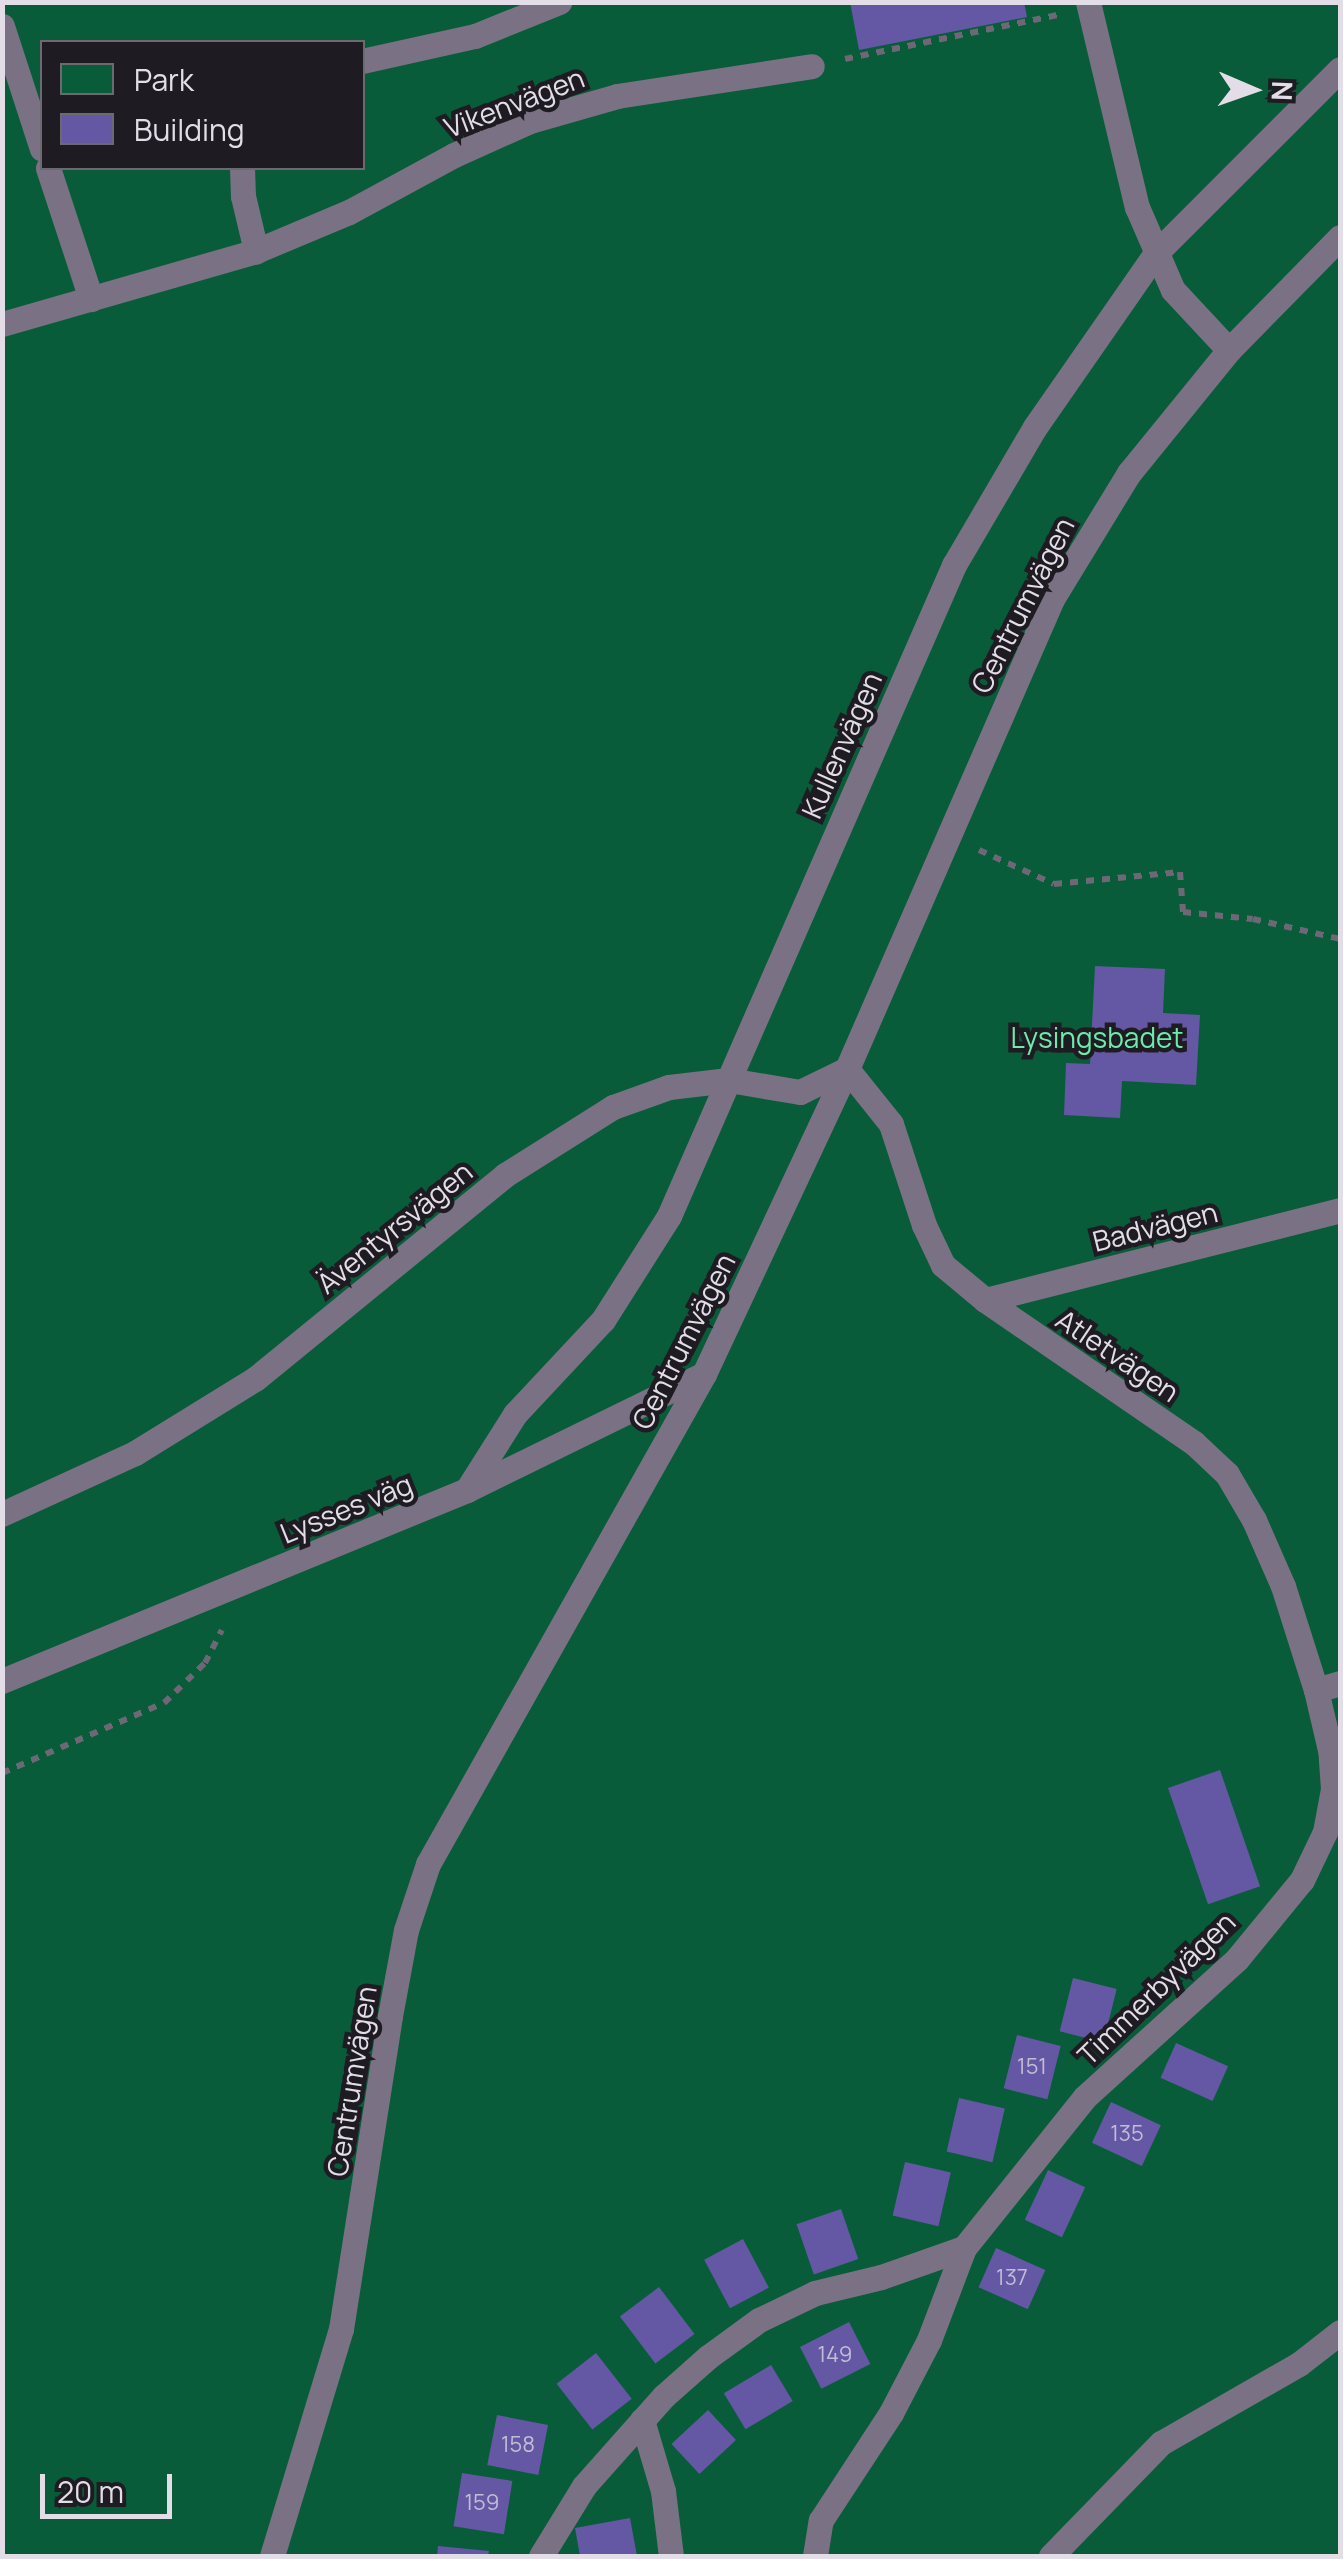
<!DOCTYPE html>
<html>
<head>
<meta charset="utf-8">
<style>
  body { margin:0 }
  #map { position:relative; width:1343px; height:2559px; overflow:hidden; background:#393141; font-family:Manrope,sans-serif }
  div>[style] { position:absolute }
  .green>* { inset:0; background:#095c3a }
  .building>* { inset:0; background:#6457a3; transform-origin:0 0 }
  .path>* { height:6px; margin-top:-3px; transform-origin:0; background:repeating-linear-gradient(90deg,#6e6775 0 8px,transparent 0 16px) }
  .lane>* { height:25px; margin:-12.5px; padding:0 12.5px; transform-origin:12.5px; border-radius:12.5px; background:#7b7184 }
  span { translate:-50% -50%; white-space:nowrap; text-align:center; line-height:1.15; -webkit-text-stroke:9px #1f1b22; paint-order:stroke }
  .number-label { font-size:22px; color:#c2bcd6 }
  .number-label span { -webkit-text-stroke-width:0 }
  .street-label { font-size:28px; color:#e2dde7 }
  .park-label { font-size:28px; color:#6becab }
  .frame { position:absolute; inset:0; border:5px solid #e2dde7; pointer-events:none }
  .legend { position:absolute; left:40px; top:40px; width:325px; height:130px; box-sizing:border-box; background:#1f1b22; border:2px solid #6d6971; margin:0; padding:12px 18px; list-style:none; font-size:30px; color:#e2dde7 }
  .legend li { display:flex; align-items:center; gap:20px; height:50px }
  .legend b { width:50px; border:2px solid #6d6971 }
  .north { position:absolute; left:1203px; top:40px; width:100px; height:100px; -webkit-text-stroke:8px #1f1b22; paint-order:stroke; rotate:92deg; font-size:28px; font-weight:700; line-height:40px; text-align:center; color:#e2dde7 }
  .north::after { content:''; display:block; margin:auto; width:35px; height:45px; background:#e2dde7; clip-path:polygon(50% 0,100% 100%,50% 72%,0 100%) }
  .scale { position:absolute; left:40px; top:2474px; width:132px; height:45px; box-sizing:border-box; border:5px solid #e2dde7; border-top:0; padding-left:12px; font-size:30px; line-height:35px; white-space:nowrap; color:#e2dde7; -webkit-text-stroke:8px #1f1b22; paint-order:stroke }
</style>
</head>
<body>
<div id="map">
  <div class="green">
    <div style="clip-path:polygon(evenodd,3px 3px,1340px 3px,1340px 2556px,3px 2556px,3px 3px,42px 42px,362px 42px,362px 168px,42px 168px,42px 42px)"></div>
  </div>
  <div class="building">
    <div style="clip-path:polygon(850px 2px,1024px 2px,1027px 17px,859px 50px)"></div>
    <div style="clip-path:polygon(1095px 966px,1165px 969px,1163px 1013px,1200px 1015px,1196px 1085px,1122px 1081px,1120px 1118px,1064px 1115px,1066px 1063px,1090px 1064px)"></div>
    <div style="left:1220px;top:1770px;width:123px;height:55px;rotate:71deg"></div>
    <div style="left:1073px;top:1978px;width:45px;height:55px;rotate:14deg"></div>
    <div style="left:1017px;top:2035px;width:45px;height:55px;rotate:14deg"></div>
    <div style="left:1176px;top:2043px;width:57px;height:38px;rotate:24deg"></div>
    <div style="left:959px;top:2098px;width:47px;height:55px;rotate:13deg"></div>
    <div style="left:1111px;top:2102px;width:55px;height:45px;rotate:25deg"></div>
    <div style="left:905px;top:2162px;width:47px;height:55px;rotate:13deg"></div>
    <div style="left:1048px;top:2170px;width:41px;height:55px;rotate:25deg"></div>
    <div style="left:841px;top:2209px;width:53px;height:47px;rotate:71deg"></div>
    <div style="left:743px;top:2239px;width:55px;height:44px;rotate:62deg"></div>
    <div style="left:996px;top:2248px;width:54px;height:43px;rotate:24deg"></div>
    <div style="left:659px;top:2287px;width:59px;height:49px;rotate:53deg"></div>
    <div style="left:849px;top:2322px;width:47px;height:55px;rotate:63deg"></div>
    <div style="left:596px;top:2353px;width:58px;height:50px;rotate:52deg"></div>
    <div style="left:771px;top:2365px;width:42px;height:55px;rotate:59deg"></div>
    <div style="left:708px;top:2410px;width:41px;height:50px;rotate:47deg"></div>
    <div style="left:497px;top:2415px;width:52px;height:51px;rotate:11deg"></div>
    <div style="left:462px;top:2473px;width:51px;height:54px;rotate:9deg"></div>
    <div style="clip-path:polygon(630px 2518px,637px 2556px,580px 2556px,575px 2528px)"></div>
    <div style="clip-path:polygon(438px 2546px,489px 2551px,488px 2556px,437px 2556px)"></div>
  </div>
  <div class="path">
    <div style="left:845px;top:59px;width:217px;rotate:-11.7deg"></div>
    <div style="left:979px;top:850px;width:82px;rotate:24.4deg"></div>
    <div style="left:1054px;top:884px;width:127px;rotate:-5.4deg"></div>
    <div style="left:1180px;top:872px;width:40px;rotate:85.7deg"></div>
    <div style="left:1183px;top:912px;width:70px;rotate:5.7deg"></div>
    <div style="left:1253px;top:919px;width:89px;rotate:12.9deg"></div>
    <div style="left:2px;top:1773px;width:176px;rotate:-23.4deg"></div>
    <div style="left:164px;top:1703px;width:57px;rotate:-44.3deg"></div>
    <div style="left:205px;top:1663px;width:37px;rotate:-63deg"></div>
  </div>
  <div class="lane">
    <div style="left:1088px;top:2px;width:211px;rotate:76.6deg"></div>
    <div style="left:1137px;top:207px;width:90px;rotate:66.6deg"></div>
    <div style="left:1173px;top:290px;width:82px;rotate:47deg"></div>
    <div style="left:2px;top:26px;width:129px;rotate:72deg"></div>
    <div style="left:362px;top:61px;width:116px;rotate:-12.5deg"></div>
    <div style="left:475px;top:36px;width:91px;rotate:-22deg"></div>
    <div style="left:48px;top:168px;width:138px;rotate:71.8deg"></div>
    <div style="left:242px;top:168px;width:28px;rotate:88deg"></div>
    <div style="left:243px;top:196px;width:57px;rotate:76.7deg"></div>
    <div style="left:2px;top:324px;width:264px;rotate:-16deg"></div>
    <div style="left:256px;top:251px;width:101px;rotate:-22.8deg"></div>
    <div style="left:349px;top:212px;width:119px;rotate:-28.5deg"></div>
    <div style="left:454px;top:155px;width:83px;rotate:-24.1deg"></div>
    <div style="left:530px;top:121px;width:91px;rotate:-16deg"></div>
    <div style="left:617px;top:96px;width:197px;rotate:-8.7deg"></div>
    <div style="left:985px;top:1300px;width:366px;rotate:-14.2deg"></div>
    <div style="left:467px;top:1490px;width:90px;rotate:-57.7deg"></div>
    <div style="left:515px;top:1414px;width:129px;rotate:-46.9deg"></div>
    <div style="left:603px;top:1320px;width:123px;rotate:-57.6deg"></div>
    <div style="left:669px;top:1216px;width:711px;rotate:-66.36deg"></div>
    <div style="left:954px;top:565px;width:160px;rotate:-59.6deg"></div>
    <div style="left:1035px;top:427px;width:212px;rotate:-55.2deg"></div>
    <div style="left:1156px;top:253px;width:260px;rotate:-45deg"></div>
    <div style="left:2px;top:1514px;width:146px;rotate:-24.6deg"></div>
    <div style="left:135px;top:1453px;width:141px;rotate:-31.7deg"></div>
    <div style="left:255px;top:1379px;width:323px;rotate:-39.2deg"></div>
    <div style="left:505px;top:1175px;width:128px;rotate:-32.2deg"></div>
    <div style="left:613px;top:1107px;width:59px;rotate:-19.7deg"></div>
    <div style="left:669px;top:1087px;width:60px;rotate:-6.7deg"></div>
    <div style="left:729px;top:1080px;width:72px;rotate:9.6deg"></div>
    <div style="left:800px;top:1092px;width:52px;rotate:-26.1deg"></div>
    <div style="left:847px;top:1069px;width:70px;rotate:51.3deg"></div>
    <div style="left:891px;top:1124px;width:106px;rotate:71.9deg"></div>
    <div style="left:924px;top:1225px;width:44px;rotate:64.6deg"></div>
    <div style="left:943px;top:1265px;width:55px;rotate:39.8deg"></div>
    <div style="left:985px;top:1300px;width:253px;rotate:34.4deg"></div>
    <div style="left:1194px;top:1443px;width:45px;rotate:43.2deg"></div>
    <div style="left:1227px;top:1474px;width:53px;rotate:59.6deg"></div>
    <div style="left:1254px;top:1520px;width:72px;rotate:66.3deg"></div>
    <div style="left:1283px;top:1586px;width:109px;rotate:72.4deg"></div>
    <div style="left:1316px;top:1690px;width:25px;rotate:-16deg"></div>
    <div style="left:2px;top:1681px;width:503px;rotate:-22.33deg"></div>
    <div style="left:467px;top:1490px;width:264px;rotate:-26.1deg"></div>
    <div style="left:642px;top:2420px;width:74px;rotate:73.5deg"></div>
    <div style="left:663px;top:2491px;width:65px;rotate:83deg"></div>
    <div style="left:272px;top:2556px;width:237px;rotate:-73.1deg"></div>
    <div style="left:341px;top:2329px;width:317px;rotate:-81.1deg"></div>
    <div style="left:390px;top:2016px;width:87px;rotate:-79.5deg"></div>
    <div style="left:406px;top:1930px;width:70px;rotate:-71.6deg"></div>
    <div style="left:428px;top:1864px;width:562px;rotate:-60.61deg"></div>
    <div style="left:704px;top:1374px;width:337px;rotate:-64.9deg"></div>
    <div style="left:847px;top:1069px;width:513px;rotate:-66.43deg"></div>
    <div style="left:1052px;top:599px;width:148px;rotate:-58.6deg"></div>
    <div style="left:1129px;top:473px;width:159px;rotate:-50.9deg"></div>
    <div style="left:1229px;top:350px;width:158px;rotate:-45.5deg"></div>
    <div style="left:541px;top:2556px;width:82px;rotate:-58.4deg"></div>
    <div style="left:584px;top:2486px;width:120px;rotate:-48.4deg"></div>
    <div style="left:664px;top:2396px;width:59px;rotate:-41.6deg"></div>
    <div style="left:708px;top:2357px;width:63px;rotate:-36deg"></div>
    <div style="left:759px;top:2320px;width:62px;rotate:-25.7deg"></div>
    <div style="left:815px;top:2293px;width:68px;rotate:-13.6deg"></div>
    <div style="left:881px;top:2277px;width:88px;rotate:-19.3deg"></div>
    <div style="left:964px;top:2248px;width:193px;rotate:-51.3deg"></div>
    <div style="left:1085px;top:2097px;width:205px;rotate:-42.2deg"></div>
    <div style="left:1237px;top:1959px;width:102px;rotate:-50.6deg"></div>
    <div style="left:1302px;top:1880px;width:53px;rotate:-64.4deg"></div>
    <div style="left:1325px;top:1832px;width:44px;rotate:-79.5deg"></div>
    <div style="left:1333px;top:1789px;width:39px;rotate:-94deg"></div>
    <div style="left:1330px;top:1750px;width:62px;rotate:-103.1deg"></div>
    <div style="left:815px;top:2556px;width:36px;rotate:-81deg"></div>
    <div style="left:821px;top:2520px;width:128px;rotate:-56.8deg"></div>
    <div style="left:891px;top:2413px;width:82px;rotate:-62.5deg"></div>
    <div style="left:929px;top:2340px;width:98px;rotate:-69.2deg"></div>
    <div style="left:1051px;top:2556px;width:158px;rotate:-45.8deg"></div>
    <div style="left:1161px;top:2443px;width:159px;rotate:-29.8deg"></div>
    <div style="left:1299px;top:2364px;width:52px;rotate:-38deg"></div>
  </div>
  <div class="number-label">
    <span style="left:1032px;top:2067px">151</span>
    <span style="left:1127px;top:2134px">135</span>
    <span style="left:1012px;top:2278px">137</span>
    <span style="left:835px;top:2355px">149</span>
    <span style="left:518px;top:2445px">158</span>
    <span style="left:482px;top:2503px">159</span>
  </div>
  <div class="street-label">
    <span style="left:514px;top:102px;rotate:-21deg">Vikenvägen</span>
    <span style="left:1022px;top:605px;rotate:-63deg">Centrumvägen</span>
    <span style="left:841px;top:745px;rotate:-66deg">Kullenvägen</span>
    <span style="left:1155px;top:1226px;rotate:-14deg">Badvägen</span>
    <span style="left:394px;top:1227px;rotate:-39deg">Äventyrsvägen</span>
    <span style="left:683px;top:1341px;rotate:-63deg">Centrumvägen</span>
    <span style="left:1118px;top:1355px;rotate:34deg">Atletvägen</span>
    <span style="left:346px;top:1508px;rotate:-22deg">Lysses väg</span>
    <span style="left:1156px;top:1988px;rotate:-44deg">Timmerbyvägen</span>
    <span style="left:351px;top:2081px;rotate:-81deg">Centrumvägen</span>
  </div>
  <div class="park-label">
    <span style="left:1097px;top:1037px">Lysingsbadet</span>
  </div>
  <div class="frame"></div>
  <ul class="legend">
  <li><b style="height:28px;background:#095c3a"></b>Park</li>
  <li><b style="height:28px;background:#6457a3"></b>Building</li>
  </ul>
  <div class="north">N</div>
  <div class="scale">20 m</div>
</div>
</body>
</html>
